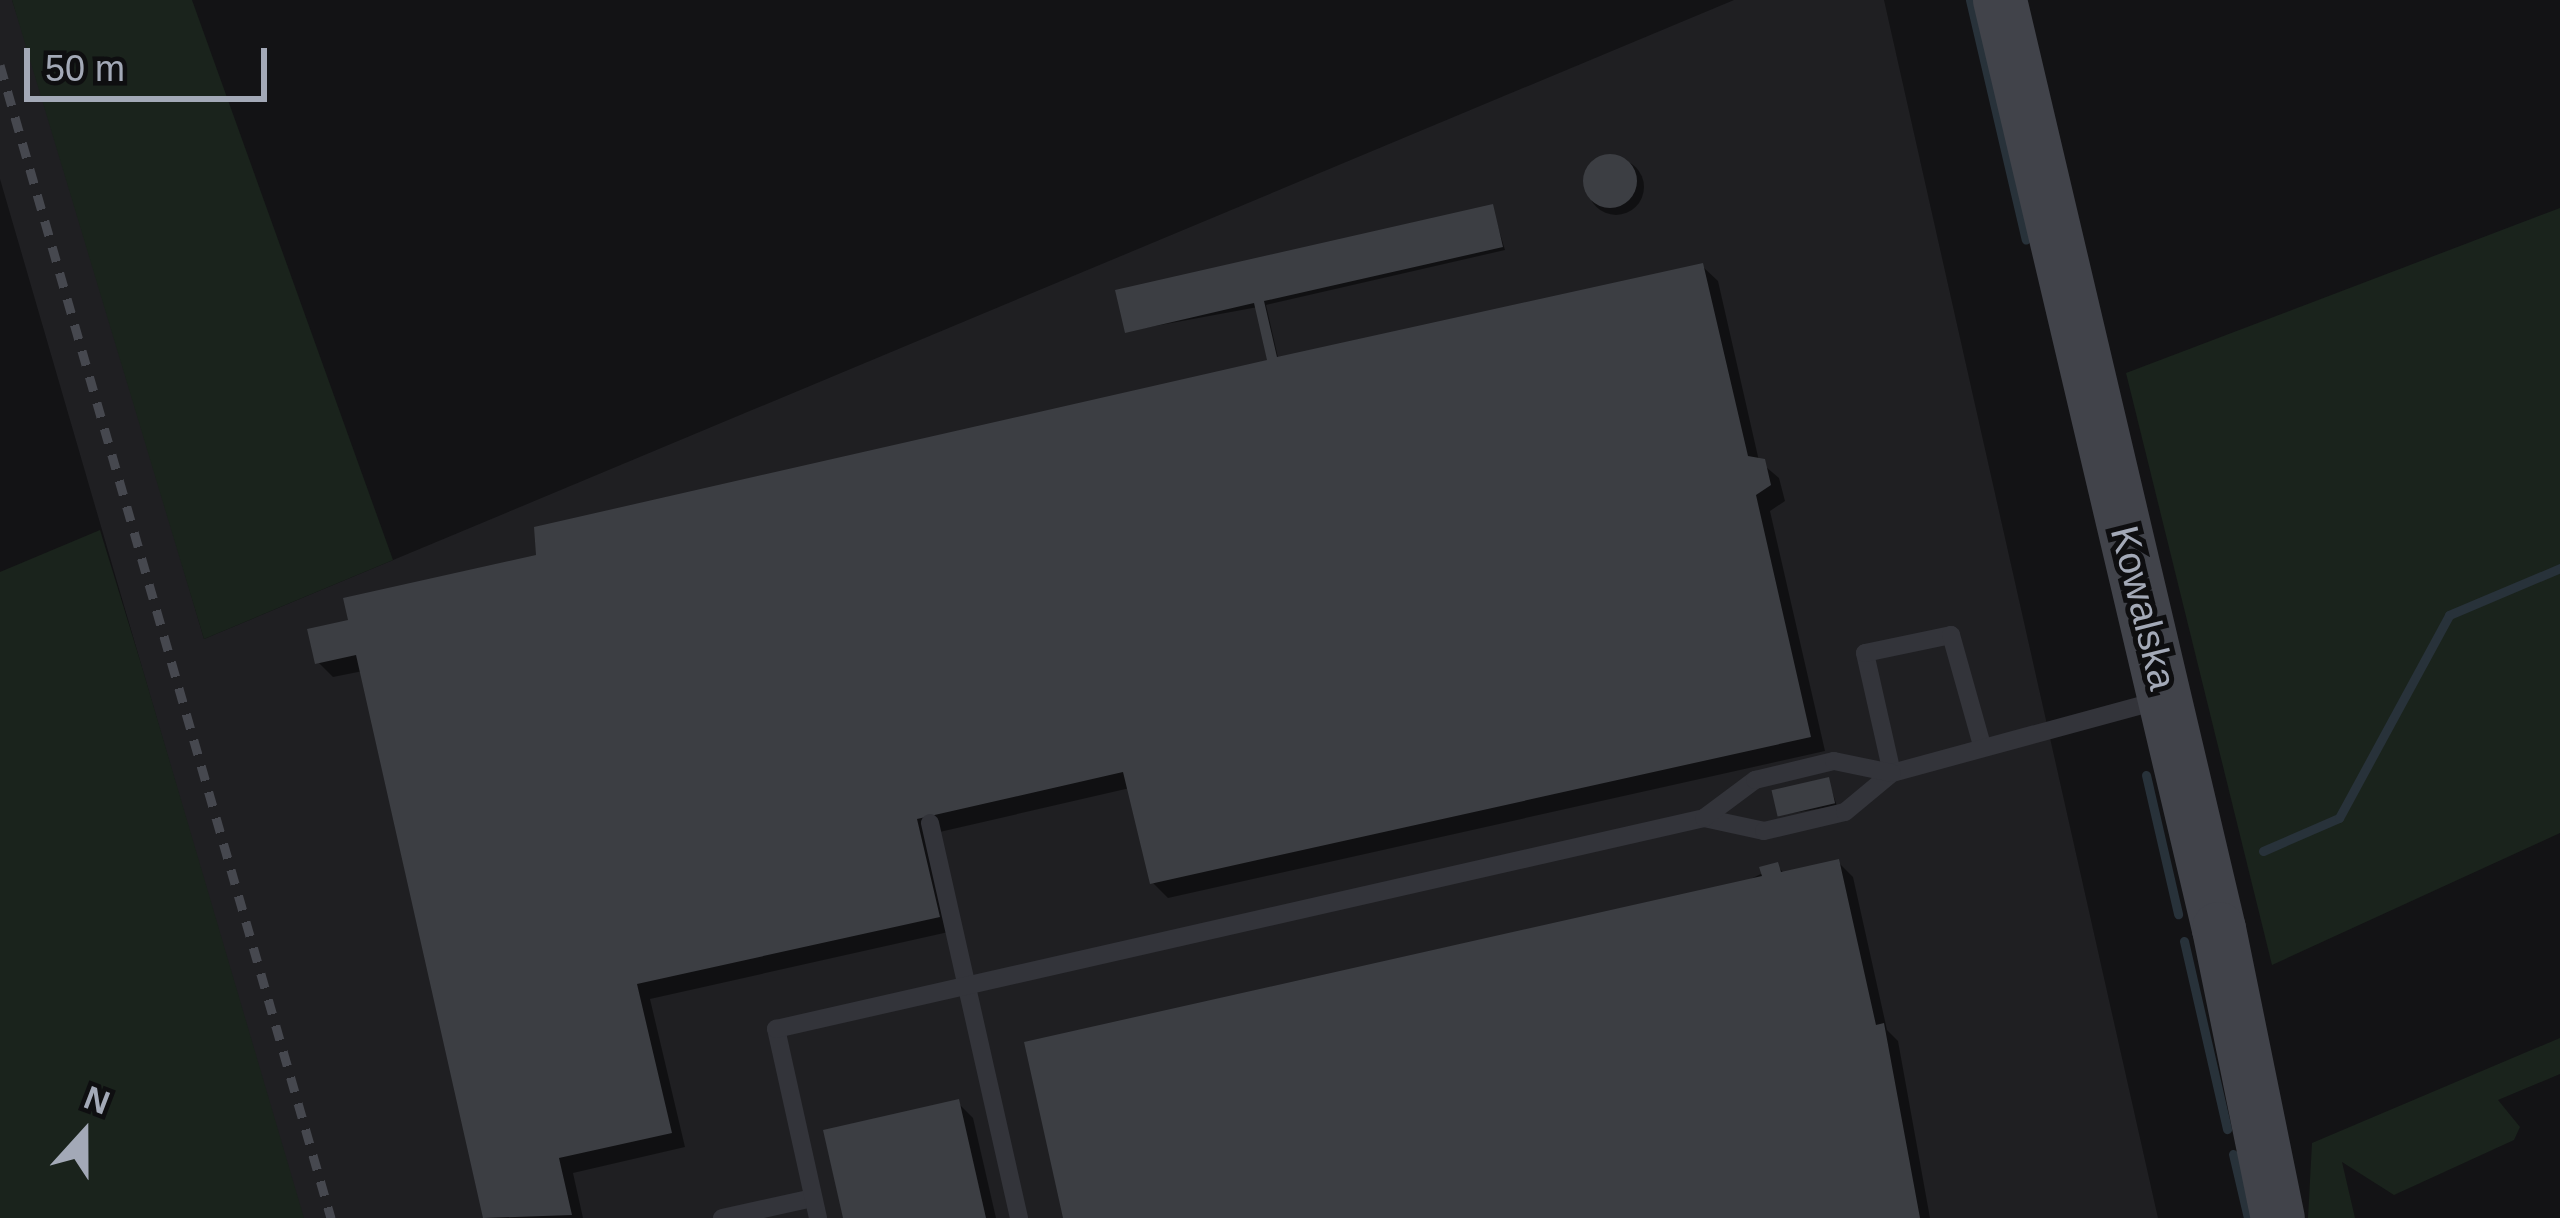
<!DOCTYPE html>
<html>
<head>
<meta charset="utf-8">
<style>
  body { margin:0 }
  #map { position:relative; width:2560px; height:1218px; overflow:hidden; background:#131315; font-family:Arial,sans-serif }
  div>[style] { position:absolute }
  .built>* { inset:0; background:#1f1f22 }
  .green>* { inset:0; background:#1a231c }
  .shadow>* { inset:0; background:#0007 }
  .round { border-radius:50% }
  .stream>* { height:9px; margin:-4.5px; padding:0 4.5px; transform-origin:4.5px; border-radius:4.5px; background:#28323a }
  .building>* { inset:0; background:#3c3e43; transform-origin:0 0 }
  .lane>* { height:18px; margin:-9px; padding:0 9px; transform-origin:9px; border-radius:9px; background:#33343a }
  .secondary>* { height:54px; margin:-27px; padding:0 27px; transform-origin:27px; border-radius:27px; background:#41434a }
  .rail>* { height:9px; margin-top:-4.5px; transform-origin:0; background:repeating-linear-gradient(90deg,#46484f 0 15px,transparent 0 27px) }
  span { translate:-50% -50%; white-space:nowrap; text-align:center; line-height:1.15; -webkit-text-stroke:10px #0e0e10; paint-order:stroke }
  .street-label { font-size:39px; color:#a3a9b7 }
  .north { position:absolute; left:24px; top:1074px; width:120px; height:120px; -webkit-text-stroke:9px #0e0e10; paint-order:stroke; rotate:21deg; font-size:33px; font-weight:700; line-height:48px; text-align:center; color:#a3a9b7 }
  .north::after { content:''; display:block; margin:auto; width:42px; height:54px; background:#a3a9b7; clip-path:polygon(50% 0,100% 100%,50% 72%,0 100%) }
  .scale { position:absolute; left:24px; top:48px; width:243px; height:54px; box-sizing:border-box; border:6px solid #a3a9b7; border-top:0; padding-left:15px; font-size:36px; line-height:42px; white-space:nowrap; color:#a3a9b7; -webkit-text-stroke:9px #0e0e10; paint-order:stroke }
</style>
</head>
<body>
<div id="map">
  <div class="built">
    <div style="clip-path:polygon(0 0,12px 0,52px 120px,204px 639px,1734px 0,1884px 0,2158px 1218px,302px 1218px,0 179px)"></div>
  </div>
  <div class="green">
    <div style="clip-path:polygon(12px 0,192px 0,393px 560px,204px 639px)"></div>
    <div style="clip-path:polygon(2560px 208px,2560px 833px,2272px 965px,2126px 373px)"></div>
    <div style="clip-path:polygon(100px 530px,142px 667px,304px 1218px,0 1218px,0 572px)"></div>
    <div style="clip-path:polygon(2560px 1038px,2560px 1074px,2498px 1100px,2520px 1127px,2514px 1140px,2394px 1195px,2342px 1162px,2355px 1218px,2308px 1218px,2312px 1143px)"></div>
  </div>
  <div class="shadow">
    <div class="round" style="left:1588px;top:159px;width:56px;height:56px"></div>
    <div style="clip-path:polygon(1492px 207px,1505px 250px,1266px 305px,1279px 362px,1702px 266px,1718px 281px,1759px 461px,1779px 478px,1785px 501px,1770px 511px,1825px 751px,1168px 898px,1153px 883px,1130px 788px,931px 834px,953px 931px,650px 999px,685px 1147px,573px 1173px,583px 1218px,486px 1218px,363px 671px,333px 677px,318px 662px,352px 622px,540px 557px,1274px 363px,1258px 307px,1128px 331px)"></div>
    <div style="clip-path:polygon(1828px 780px,1837px 806px,1779px 815px)"></div>
    <div style="clip-path:polygon(1838px 862px,1853px 877px,1887px 1030px,1898px 1041px,1930px 1218px,1066px 1218px,1777px 866px,1785px 874px)"></div>
    <div style="clip-path:polygon(958px 1103px,973px 1118px,996px 1218px,846px 1218px)"></div>
  </div>
  <div class="stream">
    <div style="left:1970px;top:0;width:246px;rotate:76.9deg"></div>
    <div style="left:2146px;top:775px;width:143px;rotate:77deg"></div>
    <div style="left:2263px;top:851px;width:83px;rotate:-23.5deg"></div>
    <div style="left:2339px;top:818px;width:231px;rotate:-61.5deg"></div>
    <div style="left:2449px;top:615px;width:121px;rotate:-22.9deg"></div>
    <div style="left:2184px;top:941px;width:193px;rotate:77.1deg"></div>
    <div style="left:2233px;top:1154px;width:66px;rotate:76.8deg"></div>
  </div>
  <div class="building">
    <div class="round" style="left:1583px;top:154px;width:54px;height:54px"></div>
    <div style="clip-path:polygon(1493px 204px,1503px 247px,1264px 301px,1277px 357px,1703px 263px,1748px 456px,1765px 459px,1771px 485px,1756px 495px,1811px 737px,1150px 884px,1123px 772px,917px 819px,940px 917px,637px 984px,672px 1133px,559px 1158px,572px 1215px,483px 1218px,356px 655px,315px 664px,307px 629px,348px 620px,343px 598px,536px 555px,534px 527px,1267px 360px,1254px 303px,1125px 333px,1115px 290px)"></div>
    <div style="left:1829px;top:777px;width:27px;height:59px;rotate:77deg"></div>
    <div style="clip-path:polygon(1839px 859px,1876px 1025px,1884px 1023px,1920px 1218px,1063px 1218px,1024px 1042px,1762px 876px,1759px 867px,1778px 862px,1781px 872px)"></div>
    <div style="clip-path:polygon(959px 1099px,986px 1218px,843px 1218px,823px 1130px)"></div>
  </div>
  <div class="lane">
    <div style="left:1892px;top:773px;width:123px;rotate:-102.7deg"></div>
    <div style="left:1865px;top:653px;width:88px;rotate:-11.8deg"></div>
    <div style="left:1951px;top:635px;width:111px;rotate:74.3deg"></div>
    <div style="left:1704px;top:818px;width:61px;rotate:12.2deg"></div>
    <div style="left:1764px;top:831px;width:83px;rotate:-13.2deg"></div>
    <div style="left:1845px;top:812px;width:61px;rotate:-39.7deg"></div>
    <div style="left:1892px;top:773px;width:278px;rotate:-15.2deg"></div>
    <div style="left:930px;top:823px;width:405px;rotate:77.3deg"></div>
    <div style="left:722px;top:1218px;width:93px;rotate:-12.4deg"></div>
    <div style="left:818px;top:1218px;width:194px;rotate:-102.5deg"></div>
    <div style="left:776px;top:1029px;width:952px;rotate:-12.81deg"></div>
    <div style="left:1704px;top:818px;width:64px;rotate:-36.7deg"></div>
    <div style="left:1755px;top:780px;width:81px;rotate:-13.5deg"></div>
    <div style="left:1834px;top:761px;width:59px;rotate:11.7deg"></div>
  </div>
  <div class="secondary">
    <div style="left:2000px;top:0;width:954px;rotate:76.74deg"></div>
    <div style="left:2219px;top:929px;width:295px;rotate:78.5deg"></div>
  </div>
  <div class="rail">
    <div style="left:0;top:65px;width:1200px;rotate:73.98deg"></div>
  </div>
  <div class="street-label">
    <span style="left:2143px;top:608px;rotate:76deg">Kowalska</span>
  </div>
  <div class="north">N</div>
  <div class="scale">50 m</div>
</div>
</body>
</html>
